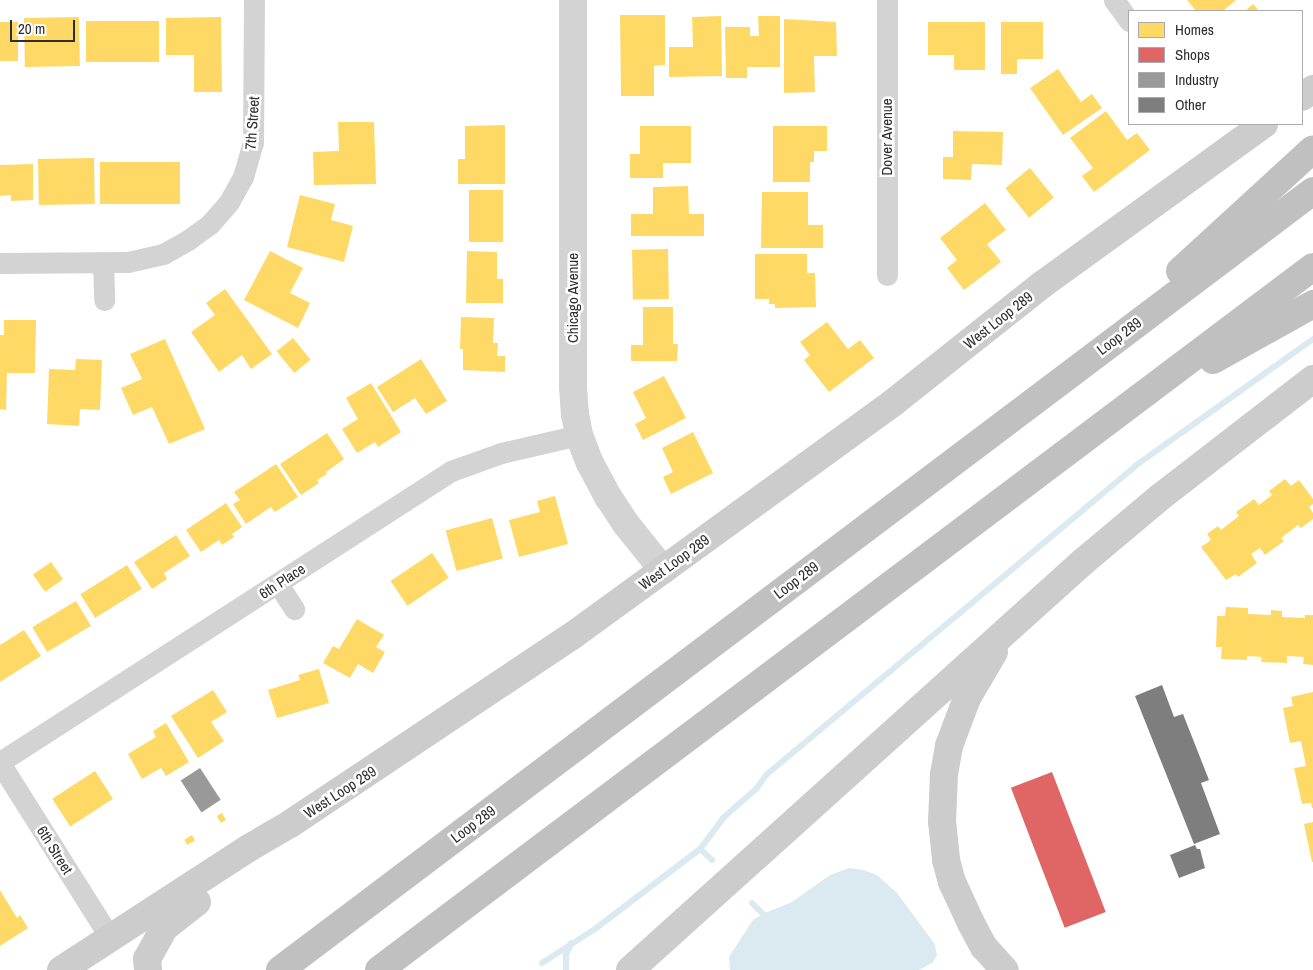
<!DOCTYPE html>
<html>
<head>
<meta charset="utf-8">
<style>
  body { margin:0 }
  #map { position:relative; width:1313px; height:970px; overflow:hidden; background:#fff; font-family:"Archivo Narrow",sans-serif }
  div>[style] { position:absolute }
  .water>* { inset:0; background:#daeaf0 }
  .homes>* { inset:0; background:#ffd966; transform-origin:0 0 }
  .shops>* { inset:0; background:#e06666; transform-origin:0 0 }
  .industry>* { inset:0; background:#999; transform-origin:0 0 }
  .stream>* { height:6px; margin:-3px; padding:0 3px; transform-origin:3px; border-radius:3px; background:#daeaf0 }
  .building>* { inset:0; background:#7e7e7e }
  .minor>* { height:21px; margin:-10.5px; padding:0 10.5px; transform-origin:10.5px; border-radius:10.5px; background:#d3d3d3 }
  .tertiary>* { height:28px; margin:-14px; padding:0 14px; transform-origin:14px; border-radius:14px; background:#d3d3d3 }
  .secondary>* { height:28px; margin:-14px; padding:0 14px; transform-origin:14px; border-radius:14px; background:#ccc }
  .motorway>* { height:28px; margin:-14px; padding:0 14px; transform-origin:14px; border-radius:14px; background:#c0c0c0 }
  span { translate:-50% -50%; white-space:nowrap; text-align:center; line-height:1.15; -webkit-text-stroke:5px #fff; paint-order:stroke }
  .street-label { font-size:15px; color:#2e2e2e }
  .legend { position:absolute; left:1128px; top:10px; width:175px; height:115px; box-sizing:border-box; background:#fff; border:1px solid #ababab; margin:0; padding:6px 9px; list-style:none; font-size:15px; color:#2e2e2e }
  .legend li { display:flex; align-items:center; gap:10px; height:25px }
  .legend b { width:25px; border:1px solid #ababab }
  .scale { position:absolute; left:10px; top:20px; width:65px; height:22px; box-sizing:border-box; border:2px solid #2e2e2e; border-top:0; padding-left:6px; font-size:15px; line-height:18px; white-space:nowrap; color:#2e2e2e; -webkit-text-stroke:4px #fff; paint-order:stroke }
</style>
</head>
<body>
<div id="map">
  <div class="water">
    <div style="clip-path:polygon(849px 868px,863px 870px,877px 875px,897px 893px,934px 943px,937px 955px,932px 963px,919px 970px,730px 970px,729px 957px,753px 920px,765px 913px,792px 902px,830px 875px)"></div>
  </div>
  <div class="homes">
    <div style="clip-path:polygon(1187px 0,1236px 0,1223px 11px,1196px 11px)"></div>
    <div style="clip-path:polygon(1253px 4px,1259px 11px,1245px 11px)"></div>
    <div style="clip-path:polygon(620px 15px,665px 15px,665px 65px,654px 66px,654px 96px,621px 96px)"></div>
    <div style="clip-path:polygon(721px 16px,722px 76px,669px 77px,669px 47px,693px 47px,692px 17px)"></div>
    <div style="clip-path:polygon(758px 16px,780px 16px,780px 67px,747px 67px,747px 78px,726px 78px,725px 27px,750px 27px,750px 36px,759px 36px)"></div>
    <div style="left:79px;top:17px;width:49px;height:55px;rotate:89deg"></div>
    <div style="clip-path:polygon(221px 17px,222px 92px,194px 92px,194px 55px,166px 55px,166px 18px)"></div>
    <div style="clip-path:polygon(784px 19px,836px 22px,837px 56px,814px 56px,815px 92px,784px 93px)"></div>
    <div style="left:86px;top:21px;width:73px;height:41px"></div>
    <div style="left:0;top:22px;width:18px;height:39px"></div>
    <div style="clip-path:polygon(928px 22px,985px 22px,985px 70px,954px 70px,954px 55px,928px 55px)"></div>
    <div style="clip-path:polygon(1001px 22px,1043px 22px,1043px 59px,1017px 59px,1017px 74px,1001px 74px)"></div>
    <div style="clip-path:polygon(1058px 69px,1081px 102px,1092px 94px,1102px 108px,1063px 135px,1030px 88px)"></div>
    <div style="clip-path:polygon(1106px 111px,1127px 140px,1137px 133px,1150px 150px,1094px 192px,1082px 176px,1093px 168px,1070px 138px)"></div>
    <div style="clip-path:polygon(338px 122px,374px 122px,376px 184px,314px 185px,313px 152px,339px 151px)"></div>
    <div style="clip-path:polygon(505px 125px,505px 184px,458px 184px,458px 159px,465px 159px,465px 126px)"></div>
    <div style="clip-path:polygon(640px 126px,691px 126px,691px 163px,663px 163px,663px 178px,630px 178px,630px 154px,640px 154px)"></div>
    <div style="clip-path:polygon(773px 126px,827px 126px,827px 151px,814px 151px,814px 162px,810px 162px,810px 182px,773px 182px)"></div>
    <div style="clip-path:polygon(953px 131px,1003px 132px,1002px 165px,972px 164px,971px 180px,943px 179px,943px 157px,953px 157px)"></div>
    <div style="left:94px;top:158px;width:46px;height:56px;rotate:89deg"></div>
    <div style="left:100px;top:162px;width:80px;height:42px"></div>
    <div style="clip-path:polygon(33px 164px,33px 200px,11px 201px,11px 195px,0 196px,0 165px)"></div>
    <div style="left:1030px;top:168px;width:38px;height:32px;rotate:51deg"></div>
    <div style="clip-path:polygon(688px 186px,689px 214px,704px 214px,704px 236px,631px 236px,631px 214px,653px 214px,653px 187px)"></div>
    <div style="left:469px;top:190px;width:34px;height:52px"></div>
    <div style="clip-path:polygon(762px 192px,808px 192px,808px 225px,823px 225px,823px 248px,761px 248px)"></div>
    <div style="clip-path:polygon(300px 195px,335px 204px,331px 220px,353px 226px,344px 262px,287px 247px)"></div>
    <div style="clip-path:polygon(985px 203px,1006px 230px,987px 244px,1001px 262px,964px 290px,947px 268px,957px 260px,940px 238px)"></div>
    <div style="left:668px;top:249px;width:50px;height:36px;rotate:89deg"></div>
    <div style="clip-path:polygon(270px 251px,303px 268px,290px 293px,310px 303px,298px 328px,244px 300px)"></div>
    <div style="clip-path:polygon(467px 251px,497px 252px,497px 279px,503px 279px,503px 303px,466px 303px)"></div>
    <div style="clip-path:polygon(755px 254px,807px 254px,807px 273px,815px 273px,816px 307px,775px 308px,775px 304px,769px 304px,769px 299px,755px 299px)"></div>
    <div style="clip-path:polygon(225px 289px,272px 354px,251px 369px,242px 355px,219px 372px,191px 332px,215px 315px,206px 303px)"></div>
    <div style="clip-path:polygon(643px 307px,673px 307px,673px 344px,678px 344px,677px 361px,631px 361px,631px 345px,643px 345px)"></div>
    <div style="clip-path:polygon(461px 317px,494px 318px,493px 343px,498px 343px,497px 356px,505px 356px,505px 372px,463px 370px,463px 349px,460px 349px)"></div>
    <div style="clip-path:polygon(4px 320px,36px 320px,35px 373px,7px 373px,6px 410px,0 409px,0 335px,4px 335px)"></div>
    <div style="clip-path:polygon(827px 322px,848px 349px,860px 340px,874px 358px,829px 392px,804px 360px,810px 355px,800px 342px)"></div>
    <div style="left:293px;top:338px;width:28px;height:21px;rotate:51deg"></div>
    <div style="clip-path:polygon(165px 339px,205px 429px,169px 444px,152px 407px,133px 415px,121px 388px,142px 379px,130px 354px)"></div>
    <div style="clip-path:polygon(76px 359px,102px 360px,100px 410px,80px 409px,79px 426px,47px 424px,49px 369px,75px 370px)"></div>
    <div style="clip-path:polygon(421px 359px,447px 401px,426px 414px,415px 398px,393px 412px,377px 387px)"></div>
    <div style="clip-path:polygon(664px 376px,686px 418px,643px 440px,635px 424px,646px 418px,633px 392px)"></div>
    <div style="clip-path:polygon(371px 383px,401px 432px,378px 447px,375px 442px,357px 453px,342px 429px,358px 419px,346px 398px)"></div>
    <div style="clip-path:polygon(693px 432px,713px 473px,671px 494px,663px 477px,673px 472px,662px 448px)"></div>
    <div style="clip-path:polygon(327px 433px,344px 459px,326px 472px,327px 474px,317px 480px,319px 483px,301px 495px,280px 464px)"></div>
    <div style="clip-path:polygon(276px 464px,298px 497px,275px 512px,271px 507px,246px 524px,233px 504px,240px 500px,234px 492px)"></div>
    <div style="clip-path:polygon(1285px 479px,1291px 486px,1299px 480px,1313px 499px,1313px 504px,1309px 507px,1313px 513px,1313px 519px,1301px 528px,1298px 525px,1281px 538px,1284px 541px,1265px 555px,1260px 548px,1251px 554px,1257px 563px,1238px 577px,1236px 574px,1226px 580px,1201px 547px,1211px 540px,1207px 534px,1218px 526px,1221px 530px,1239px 516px,1236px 512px,1254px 499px,1259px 505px,1272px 495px,1269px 491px)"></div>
    <div style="clip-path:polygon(555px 496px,568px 544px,519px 557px,509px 520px,540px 512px,537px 501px)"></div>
    <div style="clip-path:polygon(226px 503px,242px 527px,232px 534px,234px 537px,222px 545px,219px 540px,201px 552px,186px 530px)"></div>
    <div style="left:492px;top:518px;width:42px;height:48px;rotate:75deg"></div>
    <div style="clip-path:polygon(176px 535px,190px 556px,164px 573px,167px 579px,152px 589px,134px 562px)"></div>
    <div style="left:432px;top:553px;width:30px;height:50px;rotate:56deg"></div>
    <div style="left:51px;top:562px;width:21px;height:22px;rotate:55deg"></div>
    <div style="left:127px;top:565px;width:28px;height:55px;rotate:58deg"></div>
    <div style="left:76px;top:601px;width:29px;height:51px;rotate:59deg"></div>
    <div style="clip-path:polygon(1226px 607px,1248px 608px,1248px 614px,1271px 615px,1271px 610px,1282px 611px,1282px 617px,1305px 618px,1305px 615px,1313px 615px,1313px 665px,1303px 664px,1304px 657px,1287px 656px,1287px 663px,1261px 662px,1262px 657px,1247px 656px,1247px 660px,1221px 659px,1222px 647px,1216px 647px,1217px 616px,1225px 616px)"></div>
    <div style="clip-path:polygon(357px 619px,384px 635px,376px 647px,385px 652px,373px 673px,358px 664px,350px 678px,323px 663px,333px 646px,339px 649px)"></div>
    <div style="clip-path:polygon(24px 630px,41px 656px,0 682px,0 645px)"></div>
    <div style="clip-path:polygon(319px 669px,329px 703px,277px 718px,268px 690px,300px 680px,298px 675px)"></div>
    <div style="clip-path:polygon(213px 690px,227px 712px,211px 722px,224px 741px,198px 758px,171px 716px)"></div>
    <div style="clip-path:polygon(1313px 692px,1313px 808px,1312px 808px,1311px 803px,1302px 804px,1294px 768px,1306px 766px,1301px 741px,1290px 743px,1283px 708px,1293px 706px,1291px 697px)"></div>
    <div style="clip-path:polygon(166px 723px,189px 762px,166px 776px,161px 768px,142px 779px,128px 754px,156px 737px,153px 731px)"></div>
    <div style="left:95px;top:771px;width:33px;height:51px;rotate:57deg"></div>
    <div style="left:222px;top:813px;width:8px;height:6px;rotate:60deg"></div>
    <div style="clip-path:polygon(1313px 822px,1313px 862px,1312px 862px,1304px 824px)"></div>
    <div style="left:192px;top:835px;width:6px;height:9px;rotate:59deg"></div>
    <div style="clip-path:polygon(0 890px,17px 918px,20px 915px,28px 928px,0 946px)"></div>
  </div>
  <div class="shops">
    <div style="left:1052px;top:772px;width:150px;height:44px;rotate:69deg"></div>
  </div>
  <div class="industry">
    <div style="left:200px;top:768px;width:38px;height:23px;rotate:57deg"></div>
  </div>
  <div class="stream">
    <div style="left:712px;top:860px;width:16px;rotate:-137deg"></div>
    <div style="left:700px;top:849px;width:39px;rotate:-53deg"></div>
    <div style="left:723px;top:818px;width:45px;rotate:-41.4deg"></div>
    <div style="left:757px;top:788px;width:16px;rotate:-55deg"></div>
    <div style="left:766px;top:775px;width:481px;rotate:-39.9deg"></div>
    <div style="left:1135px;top:466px;width:219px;rotate:-35.5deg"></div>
    <div style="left:752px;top:903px;width:16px;rotate:45deg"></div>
    <div style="left:542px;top:963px;width:63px;rotate:-32.7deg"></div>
    <div style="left:595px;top:929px;width:132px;rotate:-37.3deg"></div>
    <div style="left:566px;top:970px;width:15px;rotate:-90deg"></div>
    <div style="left:566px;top:955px;width:13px;rotate:-67deg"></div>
  </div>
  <div class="building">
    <div style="clip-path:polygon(1162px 685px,1174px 717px,1183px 714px,1209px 780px,1201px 783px,1220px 834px,1194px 844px,1135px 696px)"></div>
    <div style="clip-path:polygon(1195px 845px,1197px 849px,1200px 849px,1205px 868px,1179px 878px,1170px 855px)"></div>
  </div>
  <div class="minor">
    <div style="left:887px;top:0;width:275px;rotate:90deg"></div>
    <div style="left:1114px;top:0;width:26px;rotate:54deg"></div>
    <div style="left:0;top:263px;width:128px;rotate:-0.4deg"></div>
    <div style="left:128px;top:262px;width:36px;rotate:-13deg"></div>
    <div style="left:163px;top:254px;width:29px;rotate:-29deg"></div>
    <div style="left:188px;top:240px;width:27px;rotate:-36deg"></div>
    <div style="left:210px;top:224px;width:29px;rotate:-49deg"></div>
    <div style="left:229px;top:202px;width:29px;rotate:-61deg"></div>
    <div style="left:243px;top:177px;width:35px;rotate:-74deg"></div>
    <div style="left:253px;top:143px;width:143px;rotate:-89.6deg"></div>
    <div style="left:103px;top:263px;width:37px;rotate:88deg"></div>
    <div style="left:278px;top:584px;width:30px;rotate:57deg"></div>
    <div style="left:0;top:762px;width:537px;rotate:-32.83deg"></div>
    <div style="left:451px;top:471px;width:53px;rotate:-19.8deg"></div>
    <div style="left:501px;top:453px;width:80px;rotate:-13deg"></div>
    <div style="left:0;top:763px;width:207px;rotate:57.8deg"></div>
  </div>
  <div class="tertiary">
    <div style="left:573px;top:0;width:387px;rotate:90deg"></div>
    <div style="left:573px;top:387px;width:27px;rotate:86deg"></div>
    <div style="left:575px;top:414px;width:21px;rotate:79deg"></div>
    <div style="left:579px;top:435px;width:30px;rotate:69deg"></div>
    <div style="left:590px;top:463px;width:40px;rotate:62deg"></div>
    <div style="left:609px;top:498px;width:31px;rotate:57deg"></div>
    <div style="left:626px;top:524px;width:59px;rotate:51.2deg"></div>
  </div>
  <div class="secondary">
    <div style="left:1302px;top:97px;width:14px;rotate:-36deg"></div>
    <div style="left:994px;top:652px;width:53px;rotate:120.4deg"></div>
    <div style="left:967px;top:698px;width:51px;rotate:110.6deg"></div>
    <div style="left:949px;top:746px;width:28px;rotate:100deg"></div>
    <div style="left:944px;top:774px;width:47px;rotate:92.4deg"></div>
    <div style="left:942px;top:821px;width:39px;rotate:84deg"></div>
    <div style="left:946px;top:860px;width:23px;rotate:75deg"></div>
    <div style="left:952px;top:882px;width:45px;rotate:65.1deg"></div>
    <div style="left:971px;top:923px;width:27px;rotate:62deg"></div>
    <div style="left:984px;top:947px;width:31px;rotate:48deg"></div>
    <div style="left:61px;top:970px;width:224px;rotate:-33deg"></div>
    <div style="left:249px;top:848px;width:48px;rotate:-30.3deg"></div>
    <div style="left:290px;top:824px;width:339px;rotate:-33.7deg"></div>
    <div style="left:572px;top:636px;width:398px;rotate:-36deg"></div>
    <div style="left:894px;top:402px;width:190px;rotate:-38.4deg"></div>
    <div style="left:1043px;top:284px;width:273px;rotate:-35.9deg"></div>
    <div style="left:148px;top:970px;width:11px;rotate:-95deg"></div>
    <div style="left:147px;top:959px;width:35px;rotate:-61deg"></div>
    <div style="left:164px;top:928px;width:42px;rotate:-38.2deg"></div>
    <div style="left:630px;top:970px;width:611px;rotate:-42.02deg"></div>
    <div style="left:1084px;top:561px;width:98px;rotate:-40deg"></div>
    <div style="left:1159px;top:498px;width:195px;rotate:-37.7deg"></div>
  </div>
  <div class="motorway">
    <div style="left:1180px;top:271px;width:180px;rotate:-42.5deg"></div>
    <div style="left:1213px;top:360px;width:115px;rotate:-29.2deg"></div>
    <div style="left:280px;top:970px;width:1294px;rotate:-37.02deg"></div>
    <div style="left:379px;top:970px;width:1169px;rotate:-36.97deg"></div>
  </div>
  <div class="street-label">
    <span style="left:252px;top:123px;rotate:-86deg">7th Street</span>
    <span style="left:887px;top:137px;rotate:-90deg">Dover Avenue</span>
    <span style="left:573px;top:298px;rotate:-90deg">Chicago Avenue</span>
    <span style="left:998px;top:320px;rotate:-38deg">West Loop 289</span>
    <span style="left:1119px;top:336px;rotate:-37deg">Loop 289</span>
    <span style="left:674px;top:562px;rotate:-36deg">West Loop 289</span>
    <span style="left:796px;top:580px;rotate:-37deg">Loop 289</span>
    <span style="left:282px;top:581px;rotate:-33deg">6th Place</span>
    <span style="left:340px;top:792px;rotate:-33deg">West Loop 289</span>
    <span style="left:473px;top:824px;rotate:-37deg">Loop 289</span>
    <span style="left:55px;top:850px;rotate:58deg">6th Street</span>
  </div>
  <ul class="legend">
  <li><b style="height:14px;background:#ffd966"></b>Homes</li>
  <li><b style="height:14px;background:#e06666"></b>Shops</li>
  <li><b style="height:14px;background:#999"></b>Industry</li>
  <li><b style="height:14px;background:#7e7e7e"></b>Other</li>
  </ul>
  <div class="scale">20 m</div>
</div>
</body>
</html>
